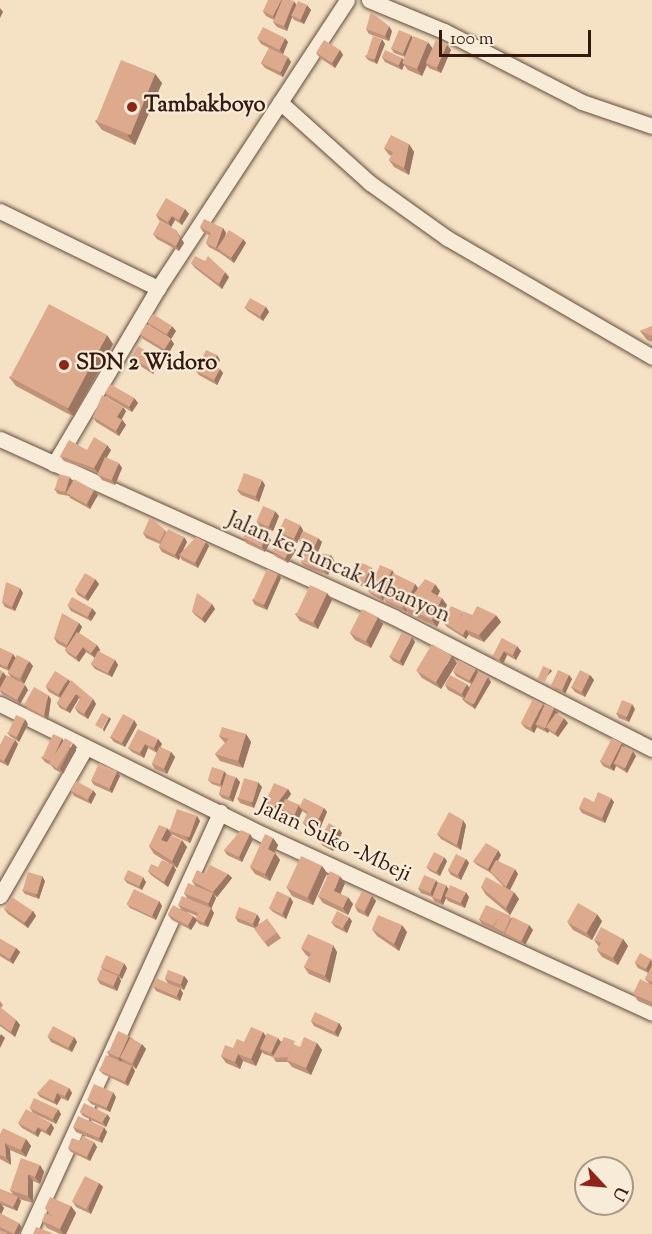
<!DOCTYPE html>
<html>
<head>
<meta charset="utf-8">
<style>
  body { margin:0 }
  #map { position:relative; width:652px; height:1234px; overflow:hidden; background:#f5e2c5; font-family:"Sorts Mill Goudy",serif }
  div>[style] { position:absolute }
  .roads { filter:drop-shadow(0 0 2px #644b3c) drop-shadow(0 0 2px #644b3c) }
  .minor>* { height:15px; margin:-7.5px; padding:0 7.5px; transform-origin:7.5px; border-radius:7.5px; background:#f8ecd9 }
  .wall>* { inset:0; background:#bf9279 }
  .shaded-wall>* { inset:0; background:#9b7763; transform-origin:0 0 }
  .building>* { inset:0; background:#deaa8d; transform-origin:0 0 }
  .dots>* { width:16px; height:16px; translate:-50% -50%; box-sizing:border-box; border:3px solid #f8ecd9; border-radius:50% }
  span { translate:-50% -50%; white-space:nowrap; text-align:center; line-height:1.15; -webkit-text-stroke:4.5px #f8ecd9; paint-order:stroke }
  .poi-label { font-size:22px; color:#33190f; font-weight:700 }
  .left { translate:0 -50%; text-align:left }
  .street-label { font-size:22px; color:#33190f }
  .north { position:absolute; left:574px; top:1156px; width:60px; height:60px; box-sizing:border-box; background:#f8ecd9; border:2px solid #a99888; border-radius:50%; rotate:116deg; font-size:16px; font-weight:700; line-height:24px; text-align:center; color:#33190f }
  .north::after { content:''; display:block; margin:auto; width:21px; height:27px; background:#8f2418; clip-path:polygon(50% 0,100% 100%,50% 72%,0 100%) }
  .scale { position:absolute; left:439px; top:30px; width:152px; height:27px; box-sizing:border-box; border:3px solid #33190f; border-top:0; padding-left:8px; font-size:18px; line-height:21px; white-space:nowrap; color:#33190f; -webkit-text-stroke:4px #f8ecd9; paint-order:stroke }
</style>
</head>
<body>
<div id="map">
  <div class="roads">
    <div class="minor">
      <div style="left:369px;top:0;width:81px;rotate:22.5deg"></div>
      <div style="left:444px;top:31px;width:155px;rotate:27.2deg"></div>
      <div style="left:582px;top:102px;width:74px;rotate:18.9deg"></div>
      <div style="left:280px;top:102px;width:121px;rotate:42deg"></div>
      <div style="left:370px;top:183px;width:95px;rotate:35.5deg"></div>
      <div style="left:447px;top:238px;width:237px;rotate:30.1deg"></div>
      <div style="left:0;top:211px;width:176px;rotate:26deg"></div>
      <div style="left:0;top:439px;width:432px;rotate:24.3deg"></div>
      <div style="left:394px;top:617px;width:290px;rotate:27.1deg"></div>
      <div style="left:54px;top:464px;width:204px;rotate:-59.4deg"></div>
      <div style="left:158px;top:288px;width:344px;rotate:-56.7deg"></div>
      <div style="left:0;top:704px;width:295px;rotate:26.4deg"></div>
      <div style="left:264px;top:835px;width:427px;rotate:24.6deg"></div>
      <div style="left:0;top:896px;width:172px;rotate:-60deg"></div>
      <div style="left:28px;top:1234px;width:464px;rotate:-65.5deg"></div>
    </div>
  </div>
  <div class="wall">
    <div style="clip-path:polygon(296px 5px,311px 10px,304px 24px,294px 20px,292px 17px,287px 31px,277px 27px,273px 22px,274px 20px,266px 16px,263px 11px)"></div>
    <div style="clip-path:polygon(366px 29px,392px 31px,389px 41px,369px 34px)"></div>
    <div style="clip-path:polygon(413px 38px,432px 48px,447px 45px,451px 50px,441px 73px,429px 68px,427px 65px,422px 76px,408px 70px,404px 65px,402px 70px,385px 62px,382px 57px,402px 58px,404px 60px,405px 57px,394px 53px,391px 48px)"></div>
    <div style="clip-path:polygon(258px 39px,288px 42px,283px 54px,291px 62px,283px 77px,265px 68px,261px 63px,269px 48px,261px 44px)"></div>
    <div style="clip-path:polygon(385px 44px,377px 64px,368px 60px,365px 56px)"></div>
    <div style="clip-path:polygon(340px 50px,343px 55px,335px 68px,320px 58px,316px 53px)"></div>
    <div style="clip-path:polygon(155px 74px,162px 83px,135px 145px,102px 130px,95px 121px)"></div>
    <div style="clip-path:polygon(409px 144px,414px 152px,409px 175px,394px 167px,389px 160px,392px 156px,389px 155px,384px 148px)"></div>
    <div style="clip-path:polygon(185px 209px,189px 214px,182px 225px,175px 220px,171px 227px,159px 220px,156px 215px)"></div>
    <div style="clip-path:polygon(200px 227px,223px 228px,226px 233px,225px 236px,243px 239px,246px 243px,234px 263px,220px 253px,209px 247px,206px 243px,209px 235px,203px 232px)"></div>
    <div style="clip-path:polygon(153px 234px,179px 235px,184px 243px,179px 251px,157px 239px)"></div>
    <div style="clip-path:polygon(191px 263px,229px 277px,222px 289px,195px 268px)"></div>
    <div style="clip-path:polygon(244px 307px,266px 307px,269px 312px,263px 321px,248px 311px)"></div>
    <div style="clip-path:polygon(147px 322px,176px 331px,171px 339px,151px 327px)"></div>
    <div style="clip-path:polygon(652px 326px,652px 342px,647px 340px,640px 331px)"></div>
    <div style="clip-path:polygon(140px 334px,174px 344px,168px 354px,143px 339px)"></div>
    <div style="clip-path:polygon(113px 344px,74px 417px,16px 386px,9px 377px)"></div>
    <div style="clip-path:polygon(131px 357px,157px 358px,160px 363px,153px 374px,134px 362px)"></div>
    <div style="clip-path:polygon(220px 360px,217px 367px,223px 373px,217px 385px,199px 375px,196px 371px)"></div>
    <div style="clip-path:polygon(105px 393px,134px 398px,138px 403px,132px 412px,108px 398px)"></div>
    <div style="clip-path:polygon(126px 411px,122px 419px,126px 425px,119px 436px,96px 422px,93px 417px)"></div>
    <div style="clip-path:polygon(87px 450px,111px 450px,106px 458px,122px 468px,115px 485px,102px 480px,98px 475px,103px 464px,98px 473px,64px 461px,60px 456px)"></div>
    <div style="clip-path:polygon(73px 481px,94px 490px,98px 495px,90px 509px,70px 498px,69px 496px,58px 494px,54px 489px)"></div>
    <div style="clip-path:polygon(265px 485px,259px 502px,241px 495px,237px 490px)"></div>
    <div style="clip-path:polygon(279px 516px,273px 531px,260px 527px,257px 522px)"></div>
    <div style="clip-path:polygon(165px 530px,166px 532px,184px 537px,187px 542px,183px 550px,206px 542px,209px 546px,198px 568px,182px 560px,180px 557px,179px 560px,162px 552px,159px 547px,160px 544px,146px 538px,143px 533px)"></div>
    <div style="clip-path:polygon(303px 530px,303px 531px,322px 542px,318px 552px,302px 545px,299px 540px,299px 538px,297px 543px,283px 536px,279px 532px)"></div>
    <div style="clip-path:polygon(267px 535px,271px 540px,265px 552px,246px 543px,243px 538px)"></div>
    <div style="clip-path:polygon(292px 545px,296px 550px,288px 563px,275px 556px,272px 551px)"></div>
    <div style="clip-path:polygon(331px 555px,334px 560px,328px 575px,305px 567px,301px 562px)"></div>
    <div style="clip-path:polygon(392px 570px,394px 574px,415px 584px,418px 588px,440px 591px,437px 596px,447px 605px,437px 627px,409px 614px,407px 611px,406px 612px,387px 603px,384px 599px,388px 589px,383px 601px,372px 595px,368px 591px)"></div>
    <div style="clip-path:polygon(374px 572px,366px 588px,355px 583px,352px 578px)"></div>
    <div style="clip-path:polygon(281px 578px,267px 610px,255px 605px,252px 600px)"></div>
    <div style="clip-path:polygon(95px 579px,99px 584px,88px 601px,78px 595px,75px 590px)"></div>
    <div style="clip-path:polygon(23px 593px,15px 611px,5px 607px,2px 602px)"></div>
    <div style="clip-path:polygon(327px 593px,332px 600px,318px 629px,300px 621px,295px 614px)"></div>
    <div style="clip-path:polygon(212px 604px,215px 609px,205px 623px,195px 615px,192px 611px)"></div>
    <div style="clip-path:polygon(68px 606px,96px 613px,91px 621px,71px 611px)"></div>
    <div style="clip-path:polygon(463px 612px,472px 615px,501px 622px,484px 642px,470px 636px,469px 634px,466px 639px,447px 627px,443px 622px)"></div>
    <div style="clip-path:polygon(378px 617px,383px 624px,371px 648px,355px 640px,350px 633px)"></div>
    <div style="clip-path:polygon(79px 623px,82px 627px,79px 633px,97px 645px,100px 650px,99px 652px,115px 660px,118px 665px,112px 677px,95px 669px,91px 664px,95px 658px,86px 652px,79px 662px,68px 654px,65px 650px,66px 648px,57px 643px,54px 638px)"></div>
    <div style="clip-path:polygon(502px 638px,521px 651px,516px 660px,507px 655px,503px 664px,496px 661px,493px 656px)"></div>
    <div style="clip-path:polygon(415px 642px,403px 666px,393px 661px,389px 656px)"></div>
    <div style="clip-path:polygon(0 648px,13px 654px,16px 658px,33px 666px,24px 684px,14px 679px,25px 685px,28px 690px,20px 704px,2px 694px,0 691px,0 670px,6px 676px,11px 677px,8px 673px,9px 671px,0 667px)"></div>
    <div style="clip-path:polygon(457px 663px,441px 689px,422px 678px,417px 671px)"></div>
    <div style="clip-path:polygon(453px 671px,478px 672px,491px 682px,475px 709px,466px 703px,462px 699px,463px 698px,448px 690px,445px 685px,469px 687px,471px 684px,456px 676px)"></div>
    <div style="clip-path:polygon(569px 675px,572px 679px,565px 694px,555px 689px,551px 685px)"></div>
    <div style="clip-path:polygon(590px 675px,594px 680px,585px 697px,575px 692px,571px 687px)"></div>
    <div style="clip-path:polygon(70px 681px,93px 699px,96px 704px,88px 719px,78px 713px,75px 708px,80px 699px,79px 698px,70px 713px,60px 708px,57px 703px,60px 698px,49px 692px,46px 687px)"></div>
    <div style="clip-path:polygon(51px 699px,48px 720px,28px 710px,24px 705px)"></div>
    <div style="clip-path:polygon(544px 706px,554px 708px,557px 714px,568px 723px,558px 737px,549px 731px,548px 733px,538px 728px,537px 727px,534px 733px,525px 728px,521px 723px)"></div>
    <div style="clip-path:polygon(635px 709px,629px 722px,619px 718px,616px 713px)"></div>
    <div style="clip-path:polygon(134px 720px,137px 725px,125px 747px,114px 742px,110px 737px)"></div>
    <div style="clip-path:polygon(28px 724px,19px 742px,11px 737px,7px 733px)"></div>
    <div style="clip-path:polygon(246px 734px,251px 742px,243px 768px,220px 761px,215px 754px,225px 743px,219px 736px)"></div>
    <div style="clip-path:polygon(158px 739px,162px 744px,160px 747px,171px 752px,175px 757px,167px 774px,155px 769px,152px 764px,157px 753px,148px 748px,144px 758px,132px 752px,128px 748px)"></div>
    <div style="clip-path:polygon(15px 740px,18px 744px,8px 766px,0 762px,0 745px)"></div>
    <div style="clip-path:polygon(622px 743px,625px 747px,636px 756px,627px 773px,616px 766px,614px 771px,603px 766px,600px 761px)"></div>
    <div style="clip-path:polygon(77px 747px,63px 774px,54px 769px,52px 766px,45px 762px,41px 757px)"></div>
    <div style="clip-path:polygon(226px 774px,240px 782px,233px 802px,222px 798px,219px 794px,221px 787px,212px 784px,208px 780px)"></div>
    <div style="clip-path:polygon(120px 776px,112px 793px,94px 785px,91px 780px)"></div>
    <div style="clip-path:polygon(262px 787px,254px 808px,240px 803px,237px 798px)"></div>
    <div style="clip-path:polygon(288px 789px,291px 794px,287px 800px,299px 805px,300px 807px,324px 808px,327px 812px,318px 833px,307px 828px,303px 823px,307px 814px,302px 811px,298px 820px,284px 814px,280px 809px,281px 807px,276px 814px,267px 810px,264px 805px)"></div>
    <div style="clip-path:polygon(71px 791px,96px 794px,91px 804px,74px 796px)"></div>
    <div style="clip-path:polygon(594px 802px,614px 802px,605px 823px,582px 813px,579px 808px)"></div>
    <div style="clip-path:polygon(197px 816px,200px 821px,190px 843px,171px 834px,168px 830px)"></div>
    <div style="clip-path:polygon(466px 825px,461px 850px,441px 839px,437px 834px)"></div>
    <div style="clip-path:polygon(339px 829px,342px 833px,333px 851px,323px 846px,319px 841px)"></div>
    <div style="clip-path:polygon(250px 834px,253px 839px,242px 862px,227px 855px,224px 850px)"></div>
    <div style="clip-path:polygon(171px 835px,187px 847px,177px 868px,174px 866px,176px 870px,168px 887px,151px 875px,148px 871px,169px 863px,154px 854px,149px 846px)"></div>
    <div style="clip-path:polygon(273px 838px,278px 845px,275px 853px,280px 860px,270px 881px,255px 874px,250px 867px)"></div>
    <div style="clip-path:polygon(501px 855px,498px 861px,518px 874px,510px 890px,519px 899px,510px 915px,486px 895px,481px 887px,503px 886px,491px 873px,477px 865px,473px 861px)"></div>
    <div style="clip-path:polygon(466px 859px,469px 863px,461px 880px,451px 875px,448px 870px)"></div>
    <div style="clip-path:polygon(447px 861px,440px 876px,430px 871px,426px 867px)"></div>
    <div style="clip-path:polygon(322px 866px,327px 873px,313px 905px,292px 896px,287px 888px)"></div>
    <div style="clip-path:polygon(evenodd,205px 874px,228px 874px,232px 878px,217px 897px,214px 895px,216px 898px,211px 909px,214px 913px,208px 927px,199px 924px,197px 921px,191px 930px,172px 920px,168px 915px,181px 909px,178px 905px,187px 898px,184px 893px,195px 886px,192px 881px,205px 874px,183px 910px,197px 916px,196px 919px,193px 916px,183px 910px)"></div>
    <div style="clip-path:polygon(124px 879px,146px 882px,142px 890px,127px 883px)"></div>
    <div style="clip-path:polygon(45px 881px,39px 899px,25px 894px,22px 890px)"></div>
    <div style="clip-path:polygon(437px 882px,448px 889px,469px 897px,465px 908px,448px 901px,446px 898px,443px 905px,435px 902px,432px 897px,421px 893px,418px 888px)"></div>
    <div style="clip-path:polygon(345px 883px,340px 894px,353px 904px,348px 915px,323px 903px,318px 896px)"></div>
    <div style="clip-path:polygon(372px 896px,376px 901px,368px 917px,358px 912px,355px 907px)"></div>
    <div style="clip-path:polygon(290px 897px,293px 902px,286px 919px,273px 912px,269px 908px)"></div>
    <div style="clip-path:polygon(159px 901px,162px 906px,156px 920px,130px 908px,127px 904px)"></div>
    <div style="clip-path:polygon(4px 909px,33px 911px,36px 916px,28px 928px,8px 914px)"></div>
    <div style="clip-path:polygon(235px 917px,260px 919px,258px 925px,267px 919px,281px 938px,268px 947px,254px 928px,238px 922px)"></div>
    <div style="clip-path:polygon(512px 918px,529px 925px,533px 930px,525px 945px,482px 924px,479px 919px)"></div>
    <div style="clip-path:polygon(352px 921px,347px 933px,335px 927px,331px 922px)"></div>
    <div style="clip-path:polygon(602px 921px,592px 940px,573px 930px,568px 923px)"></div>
    <div style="clip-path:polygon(372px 929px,407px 932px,399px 951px,377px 936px)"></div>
    <div style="clip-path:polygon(0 939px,16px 948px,20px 952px,13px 964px,0 956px)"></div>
    <div style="clip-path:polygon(623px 939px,628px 946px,618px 965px,602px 957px,597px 950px,599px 947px,594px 940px)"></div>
    <div style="clip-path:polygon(301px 948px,337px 952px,330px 983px,309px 974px,304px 967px,309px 957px,306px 955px)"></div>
    <div style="clip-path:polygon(651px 959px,652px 960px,652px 1007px,638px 1001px,633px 994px,649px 983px,645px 979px,648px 973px,638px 968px,635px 963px)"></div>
    <div style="clip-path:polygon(101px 967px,127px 968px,122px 979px,120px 978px,121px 981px,117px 991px,100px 984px,97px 979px,103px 970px)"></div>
    <div style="clip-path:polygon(184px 976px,188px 981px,184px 990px,177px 987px,183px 993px,180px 1001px,156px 991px,153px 986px,168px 983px,165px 979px)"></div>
    <div style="clip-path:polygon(0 1001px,3px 1005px,1px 1008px,16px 1020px,20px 1025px,15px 1037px,0 1026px)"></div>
    <div style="clip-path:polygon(311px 1021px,339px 1023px,342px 1028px,338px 1037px,314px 1026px)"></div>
    <div style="clip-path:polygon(263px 1032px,265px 1036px,281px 1042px,300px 1047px,317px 1043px,322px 1050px,311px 1075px,292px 1067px,288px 1062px,276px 1062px,273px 1057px,264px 1054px,262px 1052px,256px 1066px,243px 1061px,240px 1069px,226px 1063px,221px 1056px)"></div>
    <div style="clip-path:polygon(129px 1036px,146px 1049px,136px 1069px,132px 1066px,135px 1071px,128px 1086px,103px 1074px,99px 1070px,109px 1056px,107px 1052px)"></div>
    <div style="clip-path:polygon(48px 1037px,74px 1037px,77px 1042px,72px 1052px,51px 1042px)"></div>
    <div style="clip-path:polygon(69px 1088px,72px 1093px,68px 1101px,61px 1098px,57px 1105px,40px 1097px,37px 1093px)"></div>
    <div style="clip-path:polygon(116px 1097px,110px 1112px,91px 1104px,87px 1099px)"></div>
    <div style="clip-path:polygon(30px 1108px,61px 1114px,56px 1124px,33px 1113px)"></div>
    <div style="clip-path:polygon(80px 1112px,110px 1118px,106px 1127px,83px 1116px)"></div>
    <div style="clip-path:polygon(18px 1123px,54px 1128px,50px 1136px,41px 1131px,38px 1137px,22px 1128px)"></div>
    <div style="clip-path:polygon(73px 1127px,107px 1132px,102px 1143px,76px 1132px)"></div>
    <div style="clip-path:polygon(0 1134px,26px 1139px,31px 1146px,26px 1157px,10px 1150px,11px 1165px,0 1159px)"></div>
    <div style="clip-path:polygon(80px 1141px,97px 1147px,90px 1161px,71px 1152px,68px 1148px)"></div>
    <div style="clip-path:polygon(40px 1165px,44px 1172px,40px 1184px,33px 1181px,33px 1203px,19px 1199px,21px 1201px,17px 1211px,2px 1205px,4px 1208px,1px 1214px,22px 1228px,19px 1234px,0 1234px,0 1189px,13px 1194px,10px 1190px)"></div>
    <div style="clip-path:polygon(99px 1183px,103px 1187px,91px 1214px,76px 1207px,73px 1202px)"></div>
    <div style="clip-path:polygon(71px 1206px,76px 1213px,66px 1234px,60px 1234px,47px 1228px,42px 1221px,50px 1215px,45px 1208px)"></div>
  </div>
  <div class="shaded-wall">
    <div style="clip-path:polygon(281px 0,283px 0,276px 21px,273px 16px)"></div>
    <div style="clip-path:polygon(294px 1px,297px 6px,291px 15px,292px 17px,287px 31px,284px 26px)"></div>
    <div style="clip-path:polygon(307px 5px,311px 10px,304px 24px,300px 20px)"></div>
    <div style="clip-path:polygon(0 8px,3px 12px,0 18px)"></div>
    <div style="clip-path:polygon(389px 26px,392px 31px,389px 41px,385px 36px)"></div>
    <div style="clip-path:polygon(411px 35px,414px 40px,406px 58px,403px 53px)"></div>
    <div style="clip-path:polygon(285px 38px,288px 42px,283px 54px,279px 49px)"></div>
    <div style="clip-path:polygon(382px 39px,385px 44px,377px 64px,373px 59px)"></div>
    <div style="clip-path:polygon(428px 42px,433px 49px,426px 63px,427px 65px,422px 76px,417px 69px)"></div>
    <div style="clip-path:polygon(447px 45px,451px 50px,441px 73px,437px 68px)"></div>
    <div style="clip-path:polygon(340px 50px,343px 55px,335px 68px,332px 63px)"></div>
    <div style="clip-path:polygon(288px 57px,291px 62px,283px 77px,280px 72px)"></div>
    <div style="clip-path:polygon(402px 58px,405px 62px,403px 63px,404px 65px,402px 70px,398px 65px)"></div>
    <div style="clip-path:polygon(155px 74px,162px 83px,135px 145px,128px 136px)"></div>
    <div style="clip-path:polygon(409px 144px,414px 152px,409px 175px,404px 168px)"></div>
    <div style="clip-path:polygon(185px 209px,189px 214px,182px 225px,179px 220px)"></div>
    <div style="clip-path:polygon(172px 216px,175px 220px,171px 227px,168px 222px)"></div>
    <div style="clip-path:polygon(223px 228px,226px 233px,220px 251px,216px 248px)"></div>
    <div style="clip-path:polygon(176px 230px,184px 243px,179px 251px,176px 246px)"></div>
    <div style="clip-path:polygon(243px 239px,246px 243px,234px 263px,231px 258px)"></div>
    <div style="clip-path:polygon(225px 272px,229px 277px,222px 289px,219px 284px)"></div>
    <div style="clip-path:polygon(266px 307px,269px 312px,263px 321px,260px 316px)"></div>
    <div style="clip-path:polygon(172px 326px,176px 331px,171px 339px,167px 335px)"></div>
    <div style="clip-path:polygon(107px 335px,113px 344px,74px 417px,67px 408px)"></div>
    <div style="clip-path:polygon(171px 339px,174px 344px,168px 354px,164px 349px)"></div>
    <div style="clip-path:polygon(217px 355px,220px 360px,215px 369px,212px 364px)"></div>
    <div style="clip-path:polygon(157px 358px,160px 363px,153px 374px,150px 369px)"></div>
    <div style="clip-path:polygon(220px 369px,223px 373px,217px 385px,214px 380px)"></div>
    <div style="clip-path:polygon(134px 398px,138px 403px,132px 412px,129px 407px)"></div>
    <div style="clip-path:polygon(123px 407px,126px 411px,120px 422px,117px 417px)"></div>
    <div style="clip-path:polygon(122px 420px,126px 425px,119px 436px,116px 431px)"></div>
    <div style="clip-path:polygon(107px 445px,111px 450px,98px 473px,94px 468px)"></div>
    <div style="clip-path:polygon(119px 463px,122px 468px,115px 485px,112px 480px)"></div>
    <div style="clip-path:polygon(70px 477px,73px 482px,66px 493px,69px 497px,65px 492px)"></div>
    <div style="clip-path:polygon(262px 480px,265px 485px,259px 502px,256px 497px)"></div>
    <div style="clip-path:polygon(94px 490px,98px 495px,90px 509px,87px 504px)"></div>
    <div style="clip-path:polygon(275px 511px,279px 516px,273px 531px,269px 527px)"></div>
    <div style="clip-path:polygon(300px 525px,303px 530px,297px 543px,294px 538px)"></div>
    <div style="clip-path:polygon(267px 535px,271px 540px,265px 552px,262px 547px)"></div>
    <div style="clip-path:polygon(184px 537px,187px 542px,180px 556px,179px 555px,180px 557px,179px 560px,175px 555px)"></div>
    <div style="clip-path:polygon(318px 538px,322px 542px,318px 552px,314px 547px)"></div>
    <div style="clip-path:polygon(206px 542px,209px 546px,198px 568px,195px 563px)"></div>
    <div style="clip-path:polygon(292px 545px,296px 550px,288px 563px,285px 559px)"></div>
    <div style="clip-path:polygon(331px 555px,334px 560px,328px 575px,324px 571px)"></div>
    <div style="clip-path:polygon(371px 567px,374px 572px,366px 588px,363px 583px)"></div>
    <div style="clip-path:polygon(392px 570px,395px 575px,386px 587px,388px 589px,383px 601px,380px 596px)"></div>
    <div style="clip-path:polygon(278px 574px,281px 578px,267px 610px,263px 605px)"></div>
    <div style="clip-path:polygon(95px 579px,99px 584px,88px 601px,85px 596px)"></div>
    <div style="clip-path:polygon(415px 584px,418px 588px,412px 602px,408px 597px)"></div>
    <div style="clip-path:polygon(435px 584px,440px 591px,436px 599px,431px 592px)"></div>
    <div style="clip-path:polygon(20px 588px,23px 593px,15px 611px,12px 607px)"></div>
    <div style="clip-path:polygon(327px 593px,332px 600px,318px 629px,313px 622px)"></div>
    <div style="clip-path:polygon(407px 598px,411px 603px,404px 607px,407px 611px,406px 612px,403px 607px)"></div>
    <div style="clip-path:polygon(442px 598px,447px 605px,437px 627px,432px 620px)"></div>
    <div style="clip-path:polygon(212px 604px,215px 609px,205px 623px,202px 618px)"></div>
    <div style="clip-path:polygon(92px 608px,96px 613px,91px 621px,88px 617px)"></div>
    <div style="clip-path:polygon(496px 615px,501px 622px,484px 642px,479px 635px)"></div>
    <div style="clip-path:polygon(378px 617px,383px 624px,371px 648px,366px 641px)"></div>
    <div style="clip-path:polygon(79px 623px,82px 627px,70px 650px,67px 645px)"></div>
    <div style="clip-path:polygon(466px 630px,469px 634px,466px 639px,463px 635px)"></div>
    <div style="clip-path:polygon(412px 637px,415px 642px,403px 666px,400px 661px)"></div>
    <div style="clip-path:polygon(97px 645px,100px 650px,95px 658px,91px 653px)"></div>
    <div style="clip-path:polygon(517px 646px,521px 651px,516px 660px,513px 655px)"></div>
    <div style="clip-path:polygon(83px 647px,86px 652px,79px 662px,76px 657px)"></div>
    <div style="clip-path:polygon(504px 651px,507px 655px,503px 664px,499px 660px)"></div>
    <div style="clip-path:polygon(13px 654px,16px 659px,10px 672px,7px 667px)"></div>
    <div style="clip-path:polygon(452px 656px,457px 663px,441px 689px,436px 682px)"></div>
    <div style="clip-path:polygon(115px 660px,118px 665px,112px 677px,108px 673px)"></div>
    <div style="clip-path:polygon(29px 661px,33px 666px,24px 684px,21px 679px)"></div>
    <div style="clip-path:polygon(476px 669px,479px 674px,473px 685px,469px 680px)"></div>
    <div style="left:550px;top:669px;width:3px;height:14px;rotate:45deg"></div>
    <div style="clip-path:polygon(3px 672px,7px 677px,0 689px,0 678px)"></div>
    <div style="clip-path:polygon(569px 675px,572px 679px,565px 694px,562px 689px)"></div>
    <div style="clip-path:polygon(590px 675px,594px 680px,585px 697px,582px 692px)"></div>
    <div style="clip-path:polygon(488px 677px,491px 682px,475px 709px,472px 704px)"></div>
    <div style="clip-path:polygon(68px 679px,72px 684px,63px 700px,59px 695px)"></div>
    <div style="clip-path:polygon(467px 684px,470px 689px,465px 699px,462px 694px)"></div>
    <div style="clip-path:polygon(25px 685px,28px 690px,20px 704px,17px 700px)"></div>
    <div style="clip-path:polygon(76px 694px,79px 698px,70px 713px,66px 709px)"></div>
    <div style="clip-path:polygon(48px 695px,51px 699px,48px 720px,44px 716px)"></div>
    <div style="clip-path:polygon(93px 699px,96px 704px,88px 719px,84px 714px)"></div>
    <div style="clip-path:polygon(543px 704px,546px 709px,535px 724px,537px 727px,534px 733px,531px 728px)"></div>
    <div style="clip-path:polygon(632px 704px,635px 709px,629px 722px,626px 718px)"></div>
    <div style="clip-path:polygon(554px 708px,558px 713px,550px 729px,546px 727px,549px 731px,548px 733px,544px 728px)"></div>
    <div style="clip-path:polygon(109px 717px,111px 719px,104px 732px,103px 729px)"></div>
    <div style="clip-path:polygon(564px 718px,568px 723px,558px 737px,555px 733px)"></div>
    <div style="clip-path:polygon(25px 719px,28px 724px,19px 742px,16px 737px)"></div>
    <div style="clip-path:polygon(134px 720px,137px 725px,125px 747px,122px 743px)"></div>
    <div style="clip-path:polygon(246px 734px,251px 742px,243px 768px,238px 761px)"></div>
    <div style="clip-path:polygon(62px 738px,65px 743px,53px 767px,50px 762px)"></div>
    <div style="clip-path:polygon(158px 739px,162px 744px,157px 753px,154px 748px)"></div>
    <div style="clip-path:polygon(15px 740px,18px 744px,8px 766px,4px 761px)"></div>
    <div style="clip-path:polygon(73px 743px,77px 747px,63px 774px,60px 769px)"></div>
    <div style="clip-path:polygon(622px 743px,625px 748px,613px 763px,616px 766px,614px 771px,610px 766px)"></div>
    <div style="clip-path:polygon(145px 744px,148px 748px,144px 758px,140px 753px)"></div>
    <div style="clip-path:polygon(633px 751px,636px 756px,627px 773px,624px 768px)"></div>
    <div style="clip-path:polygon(171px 752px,175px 757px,167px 774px,164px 769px)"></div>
    <div style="clip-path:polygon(117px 771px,120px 776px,112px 793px,109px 788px)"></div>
    <div style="clip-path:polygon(224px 771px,227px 775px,224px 788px,220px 783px)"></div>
    <div style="clip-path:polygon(236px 777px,240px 782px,233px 802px,229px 797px)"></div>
    <div style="clip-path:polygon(258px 782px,262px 787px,254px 808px,251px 803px)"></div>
    <div style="clip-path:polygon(288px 789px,291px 794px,276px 814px,273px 809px)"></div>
    <div style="clip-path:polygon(93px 790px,96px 794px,91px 804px,88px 800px)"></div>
    <div style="clip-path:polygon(611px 798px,614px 802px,605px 823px,602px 818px)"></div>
    <div style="clip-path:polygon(299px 805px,302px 811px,298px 820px,294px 815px)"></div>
    <div style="clip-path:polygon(324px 808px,327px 812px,318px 833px,314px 828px)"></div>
    <div style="clip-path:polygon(197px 816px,200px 821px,190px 843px,187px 838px)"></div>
    <div style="clip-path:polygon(463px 820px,466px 825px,461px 850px,457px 845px)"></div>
    <div style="clip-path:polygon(167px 828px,172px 835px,166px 847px,161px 840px)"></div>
    <div style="clip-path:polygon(339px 829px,342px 833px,333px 851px,329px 847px)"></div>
    <div style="clip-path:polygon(250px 834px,253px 839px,242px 862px,239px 857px)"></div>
    <div style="clip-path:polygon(273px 838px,278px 845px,273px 856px,268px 849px)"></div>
    <div style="clip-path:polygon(182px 840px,187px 847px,177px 868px,172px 861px)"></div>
    <div style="clip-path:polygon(498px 850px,501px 855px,491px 873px,488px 869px)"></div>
    <div style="clip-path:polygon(275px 853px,280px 860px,270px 881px,265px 874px)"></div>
    <div style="clip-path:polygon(444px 857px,447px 861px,440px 876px,437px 872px)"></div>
    <div style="clip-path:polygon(466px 859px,469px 863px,461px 880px,458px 875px)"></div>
    <div style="clip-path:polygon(173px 865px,176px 870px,168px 887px,164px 882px)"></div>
    <div style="clip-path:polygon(322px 866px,327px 873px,313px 905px,308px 898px)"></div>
    <div style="clip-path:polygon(515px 869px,518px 874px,509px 892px,506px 887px)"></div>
    <div style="clip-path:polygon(228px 874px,232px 878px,217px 897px,213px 892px)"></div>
    <div style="clip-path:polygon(42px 876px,45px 881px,39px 899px,35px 894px)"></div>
    <div style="clip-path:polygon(340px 876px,345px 883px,339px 898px,334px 891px)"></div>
    <div style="clip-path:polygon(143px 877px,146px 882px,142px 890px,139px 886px)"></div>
    <div style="clip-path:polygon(436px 880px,439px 885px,434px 898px,430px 893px)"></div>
    <div style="clip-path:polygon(446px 885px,449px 890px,445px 896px,446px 898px,443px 905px,440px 900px)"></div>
    <div style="clip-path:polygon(466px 892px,469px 897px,465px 908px,461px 903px)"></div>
    <div style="clip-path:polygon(514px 892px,519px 899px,510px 915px,506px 908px)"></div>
    <div style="clip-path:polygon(213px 893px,216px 898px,211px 909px,208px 904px)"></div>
    <div style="clip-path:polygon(372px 896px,376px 901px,368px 917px,365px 912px)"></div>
    <div style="clip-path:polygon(290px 897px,293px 902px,286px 919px,283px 914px)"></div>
    <div style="clip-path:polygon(348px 897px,353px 904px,348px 915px,343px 908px)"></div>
    <div style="clip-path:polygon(159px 901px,162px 906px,156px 920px,152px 915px)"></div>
    <div style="clip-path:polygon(211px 908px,214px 913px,208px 927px,204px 923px)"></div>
    <div style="clip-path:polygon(33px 911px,36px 916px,28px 928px,24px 923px)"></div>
    <div style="clip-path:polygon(257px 914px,260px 919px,256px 929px,253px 924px)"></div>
    <div style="clip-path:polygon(597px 914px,602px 921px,592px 940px,587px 933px)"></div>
    <div style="clip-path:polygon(193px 916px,197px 920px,191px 930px,188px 926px)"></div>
    <div style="clip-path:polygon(349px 917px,352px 921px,347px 933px,343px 928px)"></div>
    <div style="clip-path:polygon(402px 925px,407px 932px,399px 951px,394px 944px)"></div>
    <div style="clip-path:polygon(529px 925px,533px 930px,525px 945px,522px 941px)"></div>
    <div style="clip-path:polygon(623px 939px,628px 946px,618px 965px,613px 958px)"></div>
    <div style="clip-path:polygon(333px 945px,337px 952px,330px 983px,325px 976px)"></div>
    <div style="clip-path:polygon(16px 948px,20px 952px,13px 964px,10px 959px)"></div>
    <div style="clip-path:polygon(651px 959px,652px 969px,649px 974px,646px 969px)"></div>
    <div style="clip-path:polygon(124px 963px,127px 968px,122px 979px,119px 975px)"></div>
    <div style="clip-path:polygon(118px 976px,121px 981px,117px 991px,113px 986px)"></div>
    <div style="clip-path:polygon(184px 976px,188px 981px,184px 990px,181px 985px)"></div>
    <div style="clip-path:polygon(180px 988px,183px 993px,180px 1001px,177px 996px)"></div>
    <div style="clip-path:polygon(16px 1020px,20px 1025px,15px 1037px,11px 1032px)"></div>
    <div style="clip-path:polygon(339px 1023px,342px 1028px,338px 1037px,335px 1032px)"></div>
    <div style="clip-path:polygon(263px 1032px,268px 1039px,260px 1049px,262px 1052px,256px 1066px,251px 1059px)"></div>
    <div style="clip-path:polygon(1px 1034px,5px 1038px,0 1048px,0 1036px)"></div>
    <div style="clip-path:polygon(129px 1036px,132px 1041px,120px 1058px,122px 1060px,121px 1063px,118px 1058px)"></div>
    <div style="clip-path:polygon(74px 1037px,77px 1042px,72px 1052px,68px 1047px)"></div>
    <div style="clip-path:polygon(278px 1038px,281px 1042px,275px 1058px,271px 1053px)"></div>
    <div style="clip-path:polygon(317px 1043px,322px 1050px,311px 1075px,306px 1068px)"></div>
    <div style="clip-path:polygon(142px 1044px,146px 1049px,136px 1069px,133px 1064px)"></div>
    <div style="clip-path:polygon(238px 1054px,243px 1061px,240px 1069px,235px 1062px)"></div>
    <div style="clip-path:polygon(132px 1066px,135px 1071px,128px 1086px,125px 1081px)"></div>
    <div style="clip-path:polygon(69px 1088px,72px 1093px,68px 1101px,65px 1096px)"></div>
    <div style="clip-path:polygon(113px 1092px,116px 1097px,110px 1112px,106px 1108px)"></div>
    <div style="clip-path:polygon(57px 1093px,61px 1098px,57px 1105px,54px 1101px)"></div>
    <div style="clip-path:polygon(58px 1109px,61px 1114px,56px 1124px,53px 1119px)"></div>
    <div style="clip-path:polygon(107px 1114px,110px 1118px,106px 1127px,103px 1122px)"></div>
    <div style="clip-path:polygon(51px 1123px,54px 1128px,50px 1136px,46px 1131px)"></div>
    <div style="clip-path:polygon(38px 1127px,41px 1131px,38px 1137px,35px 1132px)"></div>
    <div style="clip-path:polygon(104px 1127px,107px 1132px,102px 1143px,99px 1138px)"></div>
    <div style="clip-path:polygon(26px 1139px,31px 1146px,26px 1157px,21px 1150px)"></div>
    <div style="clip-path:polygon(94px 1142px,97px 1147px,90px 1161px,87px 1157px)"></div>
    <div style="clip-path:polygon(5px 1143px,10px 1150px,11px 1165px,6px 1157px)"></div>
    <div style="clip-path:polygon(40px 1165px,44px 1172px,40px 1184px,35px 1177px)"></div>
    <div style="clip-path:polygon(28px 1174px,33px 1181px,33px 1203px,28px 1196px)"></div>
    <div style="clip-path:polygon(99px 1183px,103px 1187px,91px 1214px,88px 1209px)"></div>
    <div style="clip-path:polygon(18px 1197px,21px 1201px,17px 1211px,13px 1207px)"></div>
    <div style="clip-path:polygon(0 1203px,4px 1208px,0 1217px)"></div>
    <div style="clip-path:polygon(71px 1206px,76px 1213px,66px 1234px,63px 1234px,60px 1229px)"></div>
    <div style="clip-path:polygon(19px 1223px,22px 1228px,19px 1234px,14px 1234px)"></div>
  </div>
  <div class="building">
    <div style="clip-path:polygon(268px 0,281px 0,273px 16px,263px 11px)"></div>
    <div style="clip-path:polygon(282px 0,290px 0,294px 1px,284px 26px,273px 22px)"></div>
    <div style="left:298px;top:1px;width:10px;height:16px;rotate:24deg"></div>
    <div style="clip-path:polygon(371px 12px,389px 26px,385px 36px,366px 29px)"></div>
    <div style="left:263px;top:27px;width:25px;height:13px;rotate:27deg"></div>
    <div style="left:399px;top:30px;width:13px;height:20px;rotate:23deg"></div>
    <div style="left:373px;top:36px;width:9px;height:22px;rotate:18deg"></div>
    <div style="left:413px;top:36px;width:16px;height:29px;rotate:22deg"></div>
    <div style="left:324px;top:40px;width:19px;height:15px;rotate:32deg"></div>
    <div style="left:436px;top:40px;width:12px;height:25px;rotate:24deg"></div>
    <div style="left:269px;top:48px;width:21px;height:17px;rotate:25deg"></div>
    <div style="left:385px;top:50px;width:19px;height:8px;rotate:25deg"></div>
    <div style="left:121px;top:60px;width:37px;height:66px;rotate:22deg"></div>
    <div style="clip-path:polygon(391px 135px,409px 144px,404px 168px,389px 160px,393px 152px,384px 148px)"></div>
    <div style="clip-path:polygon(166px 198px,185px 209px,179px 220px,172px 216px,168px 222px,156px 215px)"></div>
    <div style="clip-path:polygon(204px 219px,223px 228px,216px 248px,206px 243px,211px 233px,200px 227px)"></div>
    <div style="clip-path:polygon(160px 221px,176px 230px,180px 238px,176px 246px,153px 234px)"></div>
    <div style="left:229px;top:230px;width:17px;height:22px;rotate:33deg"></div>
    <div style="clip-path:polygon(195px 256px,205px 261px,208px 256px,225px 272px,219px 284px,191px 263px)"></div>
    <div style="left:250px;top:298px;width:18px;height:11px;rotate:29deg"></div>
    <div style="left:49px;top:304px;width:66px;height:83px;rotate:28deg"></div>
    <div style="left:153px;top:314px;width:22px;height:10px;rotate:32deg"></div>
    <div style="left:146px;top:324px;width:29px;height:12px;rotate:31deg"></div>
    <div style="clip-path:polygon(652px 326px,652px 336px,640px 331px)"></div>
    <div style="left:138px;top:346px;width:22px;height:13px;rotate:32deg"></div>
    <div style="clip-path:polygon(206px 350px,217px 355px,212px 364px,220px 369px,214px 380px,196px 371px)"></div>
    <div style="left:110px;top:384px;width:28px;height:10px;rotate:30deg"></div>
    <div style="clip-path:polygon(102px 395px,123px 407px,117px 417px,122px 420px,116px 431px,93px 417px)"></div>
    <div style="clip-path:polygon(94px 437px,107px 445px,94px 468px,60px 456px,69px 440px,87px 450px)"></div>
    <div style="left:105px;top:457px;width:15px;height:19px;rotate:23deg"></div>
    <div style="left:244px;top:473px;width:19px;height:18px;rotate:21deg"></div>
    <div style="left:59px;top:474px;width:11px;height:16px;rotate:15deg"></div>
    <div style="left:74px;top:479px;width:23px;height:16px;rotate:29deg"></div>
    <div style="left:263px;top:506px;width:13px;height:17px;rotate:23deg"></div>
    <div style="clip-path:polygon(150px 517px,165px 530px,160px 541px,143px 533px)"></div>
    <div style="left:285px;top:518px;width:17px;height:15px;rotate:25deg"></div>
    <div style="left:249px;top:526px;width:20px;height:13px;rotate:27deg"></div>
    <div style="left:168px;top:529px;width:18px;height:20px;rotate:27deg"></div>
    <div style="left:303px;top:531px;width:17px;height:10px;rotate:25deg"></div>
    <div style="clip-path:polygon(196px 537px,206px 542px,195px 563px,179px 555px)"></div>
    <div style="left:279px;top:538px;width:15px;height:15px;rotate:28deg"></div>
    <div style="clip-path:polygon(302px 550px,331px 555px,324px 571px,301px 562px)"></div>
    <div style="left:360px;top:562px;width:12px;height:18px;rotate:24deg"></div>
    <div style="left:380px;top:565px;width:13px;height:29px;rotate:23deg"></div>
    <div style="left:267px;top:569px;width:12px;height:34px;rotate:24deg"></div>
    <div style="left:85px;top:573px;width:12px;height:20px;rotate:31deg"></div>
    <div style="left:393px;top:573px;width:25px;height:16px;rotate:27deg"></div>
    <div style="clip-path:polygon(425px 579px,435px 584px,431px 592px,442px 598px,432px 620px,404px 607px)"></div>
    <div style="clip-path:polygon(6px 582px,20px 588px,12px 607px,2px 602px)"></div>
    <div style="left:310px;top:585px;width:19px;height:33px;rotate:25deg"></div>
    <div style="left:388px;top:589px;width:21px;height:11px;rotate:25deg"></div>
    <div style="clip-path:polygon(197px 593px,212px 604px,202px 618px,192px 611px)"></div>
    <div style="left:72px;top:597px;width:23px;height:10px;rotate:29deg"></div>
    <div style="clip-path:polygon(451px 606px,462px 611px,460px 619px,463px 611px,472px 615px,463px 635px,443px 622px)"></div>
    <div style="clip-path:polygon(477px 606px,496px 615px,479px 635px,465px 629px)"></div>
    <div style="left:362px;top:609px;width:18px;height:27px;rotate:27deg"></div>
    <div style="clip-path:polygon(62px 613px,79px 623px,67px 645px,54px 638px)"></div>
    <div style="clip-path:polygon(77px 632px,97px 645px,91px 653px,83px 647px,76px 657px,65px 650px)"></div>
    <div style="left:402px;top:632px;width:11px;height:27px;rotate:27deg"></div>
    <div style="clip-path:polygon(502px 638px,517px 646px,513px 655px,504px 651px,499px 660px,493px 656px)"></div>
    <div style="left:432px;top:644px;width:23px;height:31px;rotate:31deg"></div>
    <div style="clip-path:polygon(0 648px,13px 654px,7px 667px,0 664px)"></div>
    <div style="left:98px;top:651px;width:19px;height:15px;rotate:28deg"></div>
    <div style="left:17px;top:655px;width:13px;height:20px;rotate:27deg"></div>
    <div style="left:459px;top:660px;width:19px;height:13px;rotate:28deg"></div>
    <div style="left:543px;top:666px;width:8px;height:14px;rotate:23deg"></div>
    <div style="clip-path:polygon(0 670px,3px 672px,0 678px)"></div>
    <div style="left:558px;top:670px;width:12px;height:17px;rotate:24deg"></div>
    <div style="left:580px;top:670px;width:11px;height:19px;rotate:27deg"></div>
    <div style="left:55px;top:671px;width:15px;height:18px;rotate:32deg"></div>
    <div style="left:478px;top:672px;width:11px;height:31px;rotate:27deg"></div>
    <div style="clip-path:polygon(7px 675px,25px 685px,17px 700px,0 690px,0 688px)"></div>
    <div style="left:450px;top:675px;width:19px;height:11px;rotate:28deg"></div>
    <div style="clip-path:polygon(71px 680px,93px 699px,84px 714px,75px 708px,81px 697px,76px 694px,66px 709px,57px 703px)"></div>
    <div style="clip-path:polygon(34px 687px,48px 695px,44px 716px,24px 705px)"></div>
    <div style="left:533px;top:699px;width:11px;height:27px;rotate:27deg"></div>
    <div style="left:622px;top:700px;width:11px;height:14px;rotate:22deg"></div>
    <div style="left:545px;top:704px;width:10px;height:22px;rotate:24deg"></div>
    <div style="left:102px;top:713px;width:8px;height:14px;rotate:30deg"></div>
    <div style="clip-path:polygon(556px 713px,564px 718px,555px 733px,546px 727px)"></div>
    <div style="left:123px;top:714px;width:13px;height:26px;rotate:29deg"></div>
    <div style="left:16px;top:715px;width:10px;height:20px;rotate:24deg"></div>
    <div style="clip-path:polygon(222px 727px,246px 734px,238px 761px,215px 754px,229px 739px,219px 736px)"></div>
    <div style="clip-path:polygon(138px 729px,158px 739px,154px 748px,145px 744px,140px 753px,128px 748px)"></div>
    <div style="left:53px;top:734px;width:10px;height:26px;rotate:24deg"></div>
    <div style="clip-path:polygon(5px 735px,15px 740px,4px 761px,0 759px,0 745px)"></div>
    <div style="left:65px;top:738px;width:9px;height:30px;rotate:32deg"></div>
    <div style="left:612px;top:738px;width:11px;height:26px;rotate:27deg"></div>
    <div style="left:622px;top:746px;width:12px;height:19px;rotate:24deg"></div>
    <div style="left:159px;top:747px;width:13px;height:18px;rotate:23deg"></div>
    <div style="left:99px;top:763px;width:20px;height:19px;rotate:24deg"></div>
    <div style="left:212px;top:767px;width:13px;height:14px;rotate:18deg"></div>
    <div style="left:226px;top:774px;width:10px;height:21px;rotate:17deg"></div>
    <div style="left:244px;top:778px;width:15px;height:21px;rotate:16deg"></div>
    <div style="left:76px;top:781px;width:19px;height:11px;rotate:28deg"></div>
    <div style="clip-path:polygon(274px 783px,288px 789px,273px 809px,264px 805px)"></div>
    <div style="clip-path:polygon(598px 792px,611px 798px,602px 818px,579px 808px,584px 797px,594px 802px)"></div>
    <div style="clip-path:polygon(304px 798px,324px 808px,314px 828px,303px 823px,308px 812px,299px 807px)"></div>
    <div style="left:285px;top:799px;width:15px;height:11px;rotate:23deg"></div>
    <div style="left:177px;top:809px;width:21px;height:23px;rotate:19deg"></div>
    <div style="clip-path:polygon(449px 812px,463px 820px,457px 845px,437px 834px)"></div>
    <div style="left:329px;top:823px;width:12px;height:21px;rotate:31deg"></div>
    <div style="clip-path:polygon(159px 825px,167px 828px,161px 840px,167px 842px,171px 835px,182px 840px,172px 861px,149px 846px)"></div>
    <div style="clip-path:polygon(241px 830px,250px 834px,239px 857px,224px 850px)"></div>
    <div style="clip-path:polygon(265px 834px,273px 838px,268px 849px,275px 853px,265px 874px,250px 867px)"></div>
    <div style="clip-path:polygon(486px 843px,498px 850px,488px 869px,473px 861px)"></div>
    <div style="left:434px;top:852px;width:11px;height:17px;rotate:27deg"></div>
    <div style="left:456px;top:854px;width:11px;height:18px;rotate:27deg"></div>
    <div style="left:301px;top:856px;width:23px;height:35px;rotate:25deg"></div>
    <div style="clip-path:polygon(162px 860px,173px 865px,164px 882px,148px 871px,151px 864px,158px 867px)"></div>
    <div style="clip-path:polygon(496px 860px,515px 869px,506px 887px,490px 871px)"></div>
    <div style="clip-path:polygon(210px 865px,228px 874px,213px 892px,192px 881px,197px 870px,205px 874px)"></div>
    <div style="left:128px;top:870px;width:17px;height:10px;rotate:25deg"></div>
    <div style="clip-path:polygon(330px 871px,340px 876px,334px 891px,348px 897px,343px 908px,318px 896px)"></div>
    <div style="left:28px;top:872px;width:15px;height:19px;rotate:16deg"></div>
    <div style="left:424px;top:875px;width:13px;height:14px;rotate:23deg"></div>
    <div style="clip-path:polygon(486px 877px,514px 892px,506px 908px,481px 887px)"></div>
    <div style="left:438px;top:882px;width:9px;height:16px;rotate:21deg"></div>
    <div style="left:188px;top:883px;width:27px;height:11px;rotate:22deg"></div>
    <div style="left:450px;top:885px;width:17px;height:12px;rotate:24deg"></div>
    <div style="left:134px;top:889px;width:28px;height:17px;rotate:26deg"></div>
    <div style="left:277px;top:891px;width:14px;height:19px;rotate:25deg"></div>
    <div style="left:362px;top:891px;width:11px;height:17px;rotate:27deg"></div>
    <div style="clip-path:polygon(182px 896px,211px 908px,204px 923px,196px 919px,198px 913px,178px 905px)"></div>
    <div style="left:12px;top:897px;width:25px;height:14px;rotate:34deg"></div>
    <div style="left:578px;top:903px;width:22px;height:22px;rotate:30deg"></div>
    <div style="left:173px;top:905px;width:23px;height:11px;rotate:29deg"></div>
    <div style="clip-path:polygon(486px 905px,511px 916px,504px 932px,494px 927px,499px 917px,493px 926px,479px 919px)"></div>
    <div style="left:239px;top:907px;width:19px;height:11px;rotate:21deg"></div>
    <div style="left:337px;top:911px;width:13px;height:13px;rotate:27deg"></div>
    <div style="clip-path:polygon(378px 915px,402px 925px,394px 944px,372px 929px)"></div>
    <div style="left:513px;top:917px;width:18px;height:18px;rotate:27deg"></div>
    <div style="left:267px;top:919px;width:17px;height:16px;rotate:54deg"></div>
    <div style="clip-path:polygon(601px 927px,623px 939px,613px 958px,597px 950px,601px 943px,594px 940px)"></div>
    <div style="clip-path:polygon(308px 934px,333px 945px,325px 976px,304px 967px,311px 953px,301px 948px)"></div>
    <div style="clip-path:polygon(0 939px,16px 948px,10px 959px,0 953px)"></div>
    <div style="left:640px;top:953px;width:13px;height:11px;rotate:29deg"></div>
    <div style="left:106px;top:955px;width:20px;height:13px;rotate:24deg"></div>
    <div style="clip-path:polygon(652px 965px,652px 982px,645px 979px)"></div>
    <div style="left:101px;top:969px;width:18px;height:11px;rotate:22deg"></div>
    <div style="left:168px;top:970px;width:17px;height:9px;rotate:21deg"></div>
    <div style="left:156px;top:978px;width:26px;height:9px;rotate:23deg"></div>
    <div style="clip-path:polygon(640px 979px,652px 985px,652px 1002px,633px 994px)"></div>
    <div style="clip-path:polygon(0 1007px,16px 1020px,11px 1032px,0 1024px)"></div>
    <div style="left:315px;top:1012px;width:26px;height:10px;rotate:25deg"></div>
    <div style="left:53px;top:1026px;width:24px;height:12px;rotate:28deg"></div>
    <div style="clip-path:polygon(251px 1027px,263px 1032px,251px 1059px,238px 1054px,235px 1062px,221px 1056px,225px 1045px,233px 1048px,237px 1039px,244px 1042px)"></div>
    <div style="left:118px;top:1031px;width:12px;height:24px;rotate:24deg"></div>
    <div style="left:267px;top:1033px;width:12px;height:17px;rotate:24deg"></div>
    <div style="clip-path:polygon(284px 1037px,295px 1041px,288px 1057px,272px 1058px)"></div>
    <div style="clip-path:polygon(304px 1037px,317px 1043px,306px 1068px,287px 1060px,293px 1044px,300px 1047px)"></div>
    <div style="left:130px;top:1038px;width:13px;height:22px;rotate:27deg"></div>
    <div style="left:106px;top:1055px;width:28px;height:17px;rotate:23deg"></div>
    <div style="clip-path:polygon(50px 1079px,69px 1088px,65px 1096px,57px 1093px,54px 1101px,37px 1093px)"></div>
    <div style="left:94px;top:1084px;width:21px;height:17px;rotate:23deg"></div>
    <div style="left:34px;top:1098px;width:26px;height:11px;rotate:25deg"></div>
    <div style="left:84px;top:1103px;width:25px;height:10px;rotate:26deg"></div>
    <div style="clip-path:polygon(26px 1109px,51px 1123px,46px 1131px,38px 1127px,35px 1132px,18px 1123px)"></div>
    <div style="left:78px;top:1116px;width:28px;height:12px;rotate:23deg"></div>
    <div style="clip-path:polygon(3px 1128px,26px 1139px,21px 1150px,5px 1143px,6px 1157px,0 1155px,0 1134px)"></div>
    <div style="clip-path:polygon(82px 1136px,94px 1142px,87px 1157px,68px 1148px,72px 1138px,80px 1141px)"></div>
    <div style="clip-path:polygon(21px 1158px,40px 1165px,35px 1177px,28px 1174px,28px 1196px,10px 1190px)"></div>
    <div style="left:85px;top:1176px;width:16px;height:29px;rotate:27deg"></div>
    <div style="clip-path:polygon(0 1189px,18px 1197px,13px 1207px,0 1201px)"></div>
    <div style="clip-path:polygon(50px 1197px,71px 1206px,60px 1229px,42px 1221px,45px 1213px,52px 1216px,45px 1208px)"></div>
    <div style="clip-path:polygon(0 1213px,19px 1223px,14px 1234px,0 1227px)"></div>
    <div style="clip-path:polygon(36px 1227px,52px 1233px,52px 1234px,33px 1234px)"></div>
    <div style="clip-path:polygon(0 1230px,7px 1233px,7px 1234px,0 1234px)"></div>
  </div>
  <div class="dots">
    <div style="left:132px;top:107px;background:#8f2418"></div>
    <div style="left:64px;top:365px;background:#8f2418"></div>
  </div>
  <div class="poi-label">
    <span class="left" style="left:144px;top:107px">Tambakboyo</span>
    <span class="left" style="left:76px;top:365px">SDN 2 Widoro</span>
  </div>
  <div class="street-label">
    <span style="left:338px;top:569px;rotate:24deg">Jalan ke Puncak Mbanyon</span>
    <span style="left:334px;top:842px;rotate:25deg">Jalan Suko -Mbeji</span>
  </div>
  <div class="north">U</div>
  <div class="scale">100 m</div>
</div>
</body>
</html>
